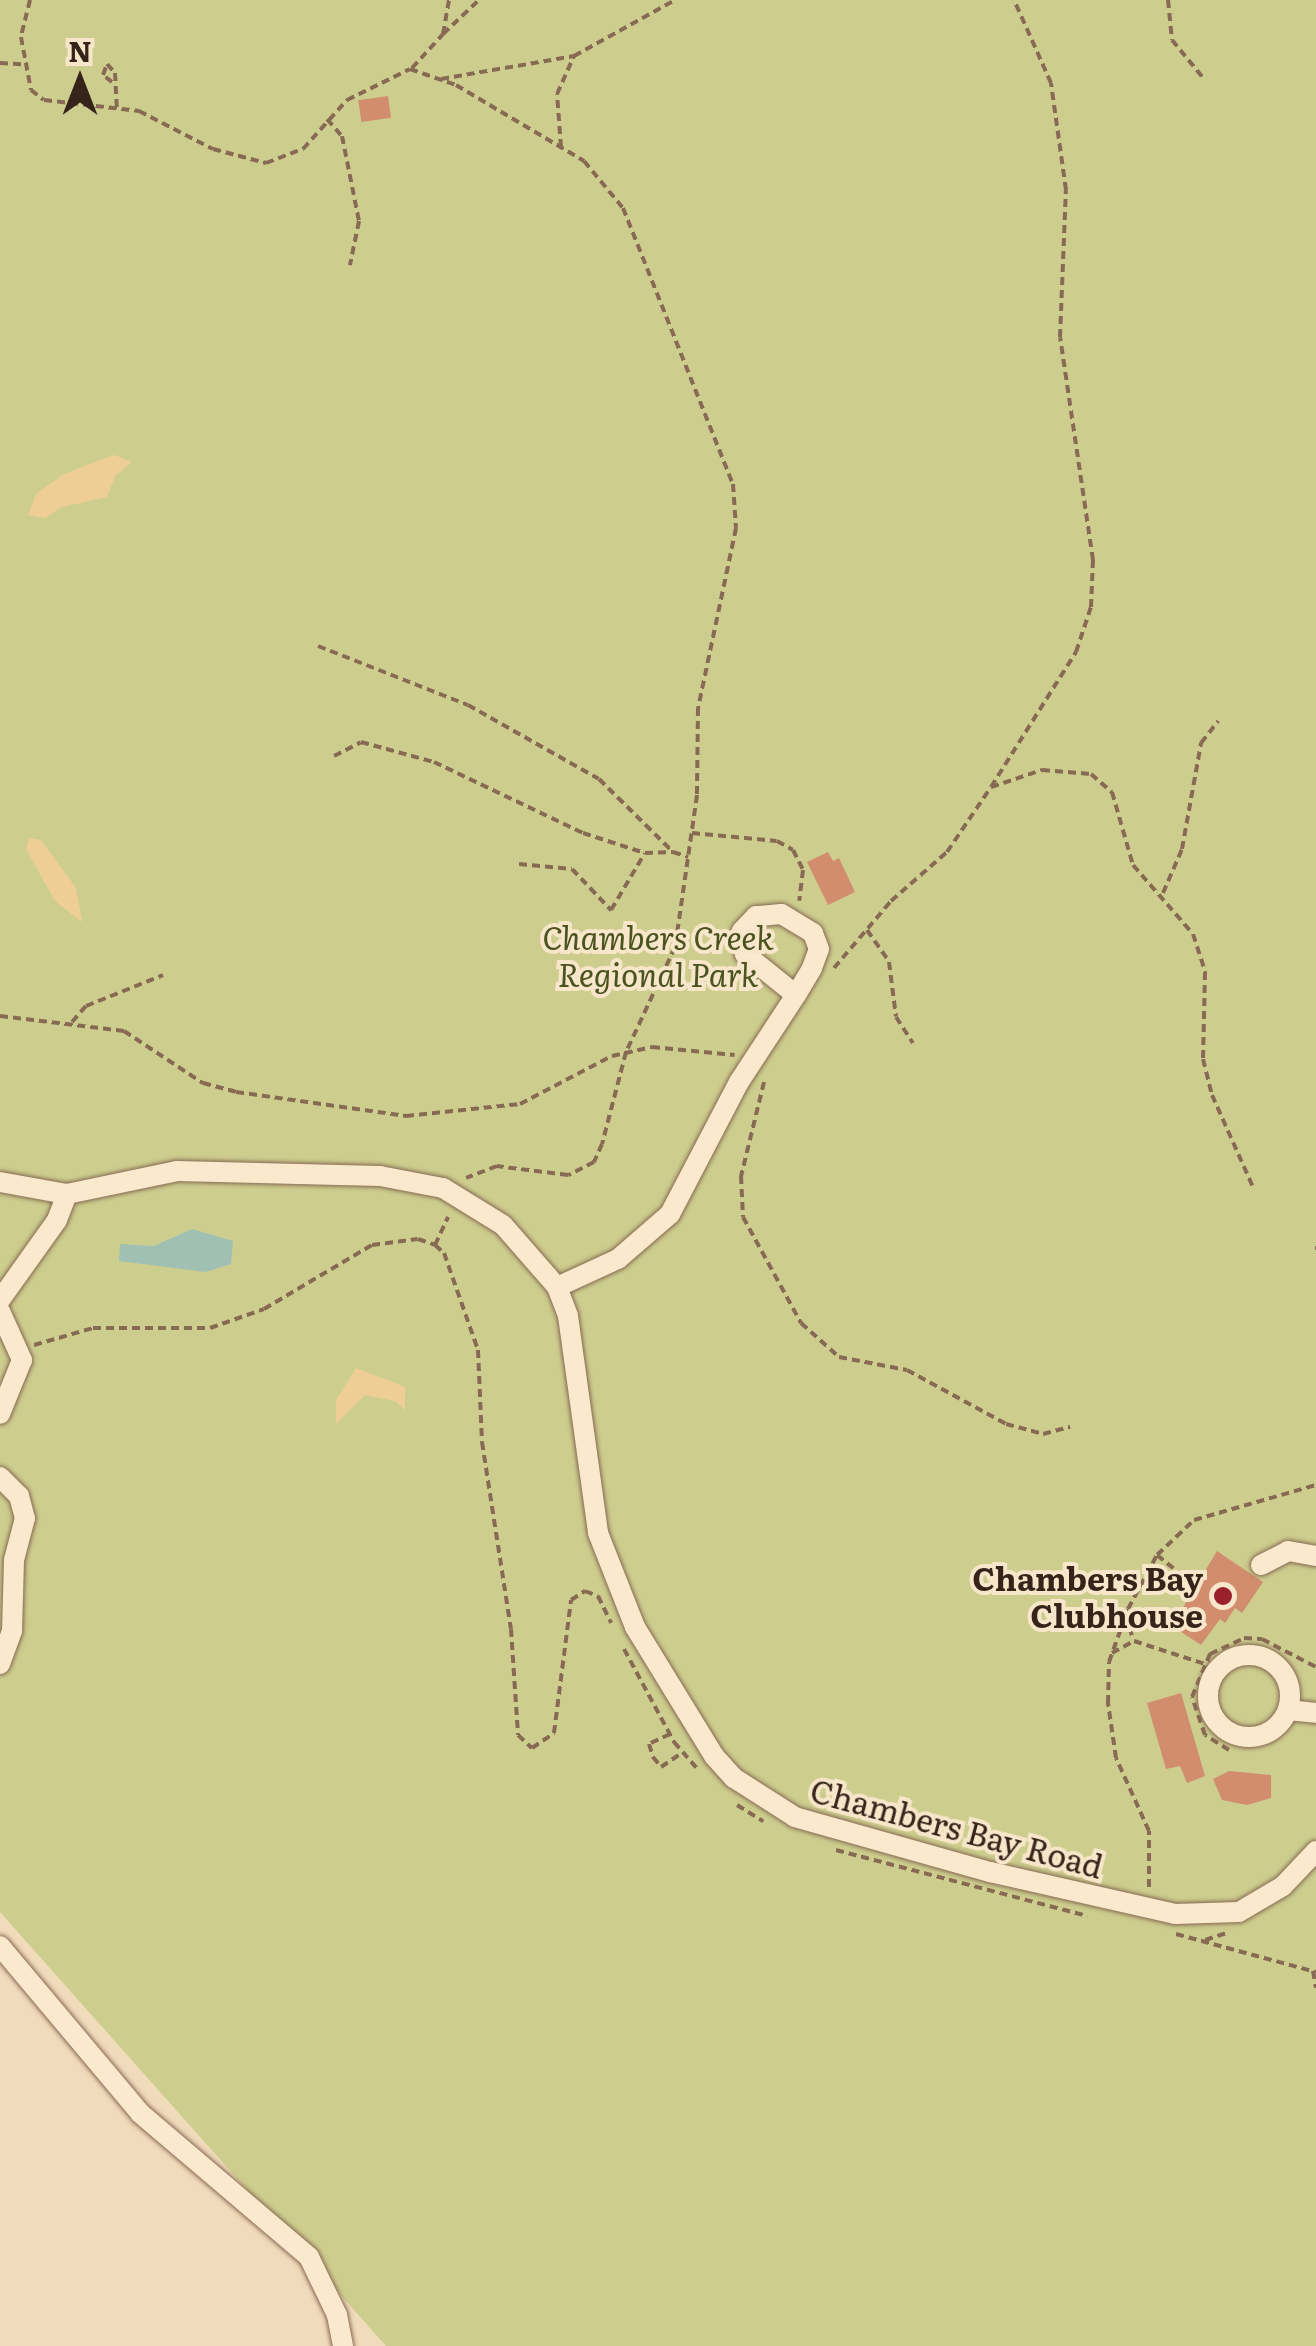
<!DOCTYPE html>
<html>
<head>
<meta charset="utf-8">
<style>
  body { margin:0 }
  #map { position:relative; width:1316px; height:2346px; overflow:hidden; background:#f0dbba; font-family:Literata,serif }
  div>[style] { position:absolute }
  .green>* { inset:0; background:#cdce8e }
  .sand>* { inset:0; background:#efce95 }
  .water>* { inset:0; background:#9fc0b3 }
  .building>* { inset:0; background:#d18d6e; transform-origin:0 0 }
  .path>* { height:4px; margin-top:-2px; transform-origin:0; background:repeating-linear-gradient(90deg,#886a54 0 8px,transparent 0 13px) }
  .roads { filter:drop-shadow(0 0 2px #886a54) drop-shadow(0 0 2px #886a54) }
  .minor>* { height:20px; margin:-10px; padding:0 10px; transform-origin:10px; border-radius:10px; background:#fbe9ce }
  .minor>.ring { margin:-10px; padding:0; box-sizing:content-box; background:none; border:20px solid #fbe9ce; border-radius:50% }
  .dots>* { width:28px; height:28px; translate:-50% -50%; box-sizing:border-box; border:5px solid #f7e6ca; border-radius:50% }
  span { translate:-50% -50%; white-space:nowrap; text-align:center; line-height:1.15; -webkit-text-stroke:8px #f7e6ca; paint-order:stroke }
  .park-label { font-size:32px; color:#4b531f; font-style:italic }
  .poi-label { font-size:32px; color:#36241a; font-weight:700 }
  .right { translate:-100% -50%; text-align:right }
  .street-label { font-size:32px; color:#36241a }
  .north { position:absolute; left:30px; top:30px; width:100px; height:100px; -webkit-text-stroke:8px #f7e6ca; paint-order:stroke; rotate:0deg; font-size:28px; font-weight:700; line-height:40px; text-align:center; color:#36241a }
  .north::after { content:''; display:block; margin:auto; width:35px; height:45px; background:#36241a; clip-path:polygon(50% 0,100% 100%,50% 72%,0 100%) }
</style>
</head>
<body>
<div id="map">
  <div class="green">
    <div style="clip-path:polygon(0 0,1316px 0,1316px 2346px,386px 2346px,0 1912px)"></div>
  </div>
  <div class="sand">
    <div style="clip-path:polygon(114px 455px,132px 462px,115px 476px,107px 497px,62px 507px,45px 518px,28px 515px,36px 494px,64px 474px)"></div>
    <div style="clip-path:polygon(29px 838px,41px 840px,76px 888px,82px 922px,55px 901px,26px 849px)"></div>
    <div style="clip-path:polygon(356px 1368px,405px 1387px,405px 1410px,395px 1401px,365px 1395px,336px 1424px,336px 1400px)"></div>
  </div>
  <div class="water">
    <div style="clip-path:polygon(192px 1229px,233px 1241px,231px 1264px,206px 1272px,119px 1261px,120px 1244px,154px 1246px)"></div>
  </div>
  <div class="building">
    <div style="left:388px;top:96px;width:22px;height:30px;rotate:82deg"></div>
    <div style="clip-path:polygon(828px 852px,833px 861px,839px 858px,855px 892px,828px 905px,807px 862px)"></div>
    <div style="clip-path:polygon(1217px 1551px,1263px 1582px,1242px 1613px,1235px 1608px,1225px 1623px,1220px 1619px,1201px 1645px,1172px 1626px)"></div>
    <div style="clip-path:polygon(1181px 1693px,1205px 1776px,1187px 1783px,1180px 1766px,1166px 1769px,1147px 1703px)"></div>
    <div style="clip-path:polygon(1229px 1771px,1271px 1775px,1271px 1798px,1247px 1805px,1222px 1800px,1213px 1779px)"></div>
  </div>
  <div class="path">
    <div style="left:30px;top:0;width:38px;rotate:104deg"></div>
    <div style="left:21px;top:37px;width:54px;rotate:79.3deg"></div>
    <div style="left:31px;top:90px;width:16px;rotate:38deg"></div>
    <div style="left:44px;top:100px;width:96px;rotate:6.6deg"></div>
    <div style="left:139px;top:111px;width:83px;rotate:27.2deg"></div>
    <div style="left:213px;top:149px;width:55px;rotate:14.8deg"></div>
    <div style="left:266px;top:163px;width:40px;rotate:-21deg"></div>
    <div style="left:303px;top:149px;width:66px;rotate:-48.1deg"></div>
    <div style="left:347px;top:100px;width:70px;rotate:-26.2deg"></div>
    <div style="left:410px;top:69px;width:49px;rotate:19.2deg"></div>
    <div style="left:456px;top:85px;width:149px;rotate:30.7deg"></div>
    <div style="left:584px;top:161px;width:61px;rotate:50.3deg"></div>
    <div style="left:623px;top:208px;width:297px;rotate:68.3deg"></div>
    <div style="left:733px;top:484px;width:44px;rotate:86.1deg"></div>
    <div style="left:736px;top:528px;width:184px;rotate:101.9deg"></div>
    <div style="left:698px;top:708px;width:87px;rotate:90.7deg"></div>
    <div style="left:697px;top:795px;width:154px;rotate:98.2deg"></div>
    <div style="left:675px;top:947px;width:116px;rotate:115deg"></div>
    <div style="left:626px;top:1052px;width:95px;rotate:104.6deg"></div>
    <div style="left:602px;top:1144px;width:20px;rotate:114deg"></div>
    <div style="left:594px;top:1162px;width:29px;rotate:153deg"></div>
    <div style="left:568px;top:1175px;width:72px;rotate:-172.8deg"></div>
    <div style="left:497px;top:1166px;width:33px;rotate:159deg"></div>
    <div style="left:1168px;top:0;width:40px;rotate:84.3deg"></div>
    <div style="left:1172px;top:40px;width:50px;rotate:50.6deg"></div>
    <div style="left:443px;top:34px;width:50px;rotate:-43.4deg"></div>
    <div style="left:0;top:63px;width:22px;rotate:3deg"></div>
    <div style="left:412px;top:68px;width:46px;rotate:-47.6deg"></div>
    <div style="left:443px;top:34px;width:35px;rotate:-80deg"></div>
    <div style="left:441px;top:79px;width:135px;rotate:-9.8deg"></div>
    <div style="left:112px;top:82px;width:11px;rotate:-142deg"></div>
    <div style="left:103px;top:75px;width:12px;rotate:-70deg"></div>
    <div style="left:107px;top:64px;width:12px;rotate:48deg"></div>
    <div style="left:115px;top:73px;width:36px;rotate:87deg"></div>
    <div style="left:327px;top:119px;width:23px;rotate:49deg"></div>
    <div style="left:342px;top:136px;width:87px;rotate:78.7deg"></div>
    <div style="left:359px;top:221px;width:45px;rotate:101.6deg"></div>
    <div style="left:561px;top:147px;width:53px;rotate:-94.3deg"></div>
    <div style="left:557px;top:94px;width:42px;rotate:-65.9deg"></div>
    <div style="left:574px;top:56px;width:115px;rotate:-29deg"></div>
    <div style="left:318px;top:646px;width:161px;rotate:21.5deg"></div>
    <div style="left:468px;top:705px;width:150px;rotate:29.5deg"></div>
    <div style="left:599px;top:779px;width:104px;rotate:44.6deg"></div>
    <div style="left:673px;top:852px;width:16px;rotate:18deg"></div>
    <div style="left:334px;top:756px;width:30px;rotate:-27deg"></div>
    <div style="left:361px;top:742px;width:76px;rotate:15.3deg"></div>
    <div style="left:434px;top:762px;width:165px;rotate:25.5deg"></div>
    <div style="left:583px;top:833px;width:65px;rotate:17.9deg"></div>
    <div style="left:645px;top:853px;width:28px;rotate:-2deg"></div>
    <div style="left:991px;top:787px;width:160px;rotate:-57.8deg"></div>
    <div style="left:1076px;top:652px;width:47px;rotate:-71.6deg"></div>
    <div style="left:1091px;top:607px;width:47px;rotate:-87.6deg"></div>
    <div style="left:1093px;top:560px;width:225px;rotate:-98.4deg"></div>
    <div style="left:1060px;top:337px;width:147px;rotate:-87.7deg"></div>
    <div style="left:1066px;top:190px;width:108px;rotate:-98deg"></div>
    <div style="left:1051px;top:83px;width:91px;rotate:-114deg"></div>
    <div style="left:692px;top:833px;width:85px;rotate:5.4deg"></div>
    <div style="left:777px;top:841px;width:18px;rotate:29deg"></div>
    <div style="left:793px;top:850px;width:22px;rotate:63deg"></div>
    <div style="left:803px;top:870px;width:31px;rotate:97deg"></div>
    <div style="left:519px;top:864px;width:53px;rotate:5.4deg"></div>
    <div style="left:572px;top:869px;width:57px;rotate:46.4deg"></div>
    <div style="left:611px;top:910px;width:66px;rotate:-59.2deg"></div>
    <div style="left:1163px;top:893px;width:48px;rotate:-66.6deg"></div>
    <div style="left:1182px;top:849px;width:108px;rotate:-79.8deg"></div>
    <div style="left:1201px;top:743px;width:28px;rotate:-52deg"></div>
    <div style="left:867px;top:930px;width:39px;rotate:55deg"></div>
    <div style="left:889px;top:962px;width:55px;rotate:82.7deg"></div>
    <div style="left:896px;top:1017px;width:31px;rotate:57deg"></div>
    <div style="left:834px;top:968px;width:88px;rotate:-49.6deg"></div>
    <div style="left:891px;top:901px;width:74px;rotate:-41.2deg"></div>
    <div style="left:947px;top:852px;width:78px;rotate:-55.9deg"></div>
    <div style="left:991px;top:787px;width:54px;rotate:-18.4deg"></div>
    <div style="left:1042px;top:770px;width:49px;rotate:4.7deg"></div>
    <div style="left:1091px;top:774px;width:28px;rotate:41deg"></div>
    <div style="left:1112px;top:792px;width:76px;rotate:74deg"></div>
    <div style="left:1133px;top:865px;width:91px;rotate:49deg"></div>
    <div style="left:1193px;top:934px;width:40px;rotate:72deg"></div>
    <div style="left:1205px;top:972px;width:87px;rotate:91.3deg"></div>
    <div style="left:1203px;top:1059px;width:37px;rotate:76deg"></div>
    <div style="left:1212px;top:1095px;width:101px;rotate:66deg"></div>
    <div style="left:0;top:1016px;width:125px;rotate:6.9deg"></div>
    <div style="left:124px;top:1031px;width:95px;rotate:33.4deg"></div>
    <div style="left:203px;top:1083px;width:34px;rotate:15deg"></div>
    <div style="left:236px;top:1092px;width:172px;rotate:8deg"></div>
    <div style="left:406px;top:1116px;width:115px;rotate:-6deg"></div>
    <div style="left:520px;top:1104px;width:104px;rotate:-27.6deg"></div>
    <div style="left:612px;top:1056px;width:41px;rotate:-12.7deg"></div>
    <div style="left:652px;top:1047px;width:83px;rotate:5.5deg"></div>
    <div style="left:72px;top:1022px;width:21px;rotate:-49deg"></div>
    <div style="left:86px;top:1006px;width:83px;rotate:-21.9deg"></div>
    <div style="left:764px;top:1082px;width:97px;rotate:103.7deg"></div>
    <div style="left:741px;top:1176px;width:41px;rotate:87.2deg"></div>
    <div style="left:743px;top:1217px;width:121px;rotate:61.3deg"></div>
    <div style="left:801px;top:1323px;width:51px;rotate:41.8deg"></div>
    <div style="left:839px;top:1357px;width:69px;rotate:10.8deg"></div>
    <div style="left:907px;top:1370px;width:113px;rotate:28.6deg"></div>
    <div style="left:1006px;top:1424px;width:38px;rotate:15deg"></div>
    <div style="left:1043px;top:1434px;width:28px;rotate:-15deg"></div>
    <div style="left:435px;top:1245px;width:31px;rotate:-65deg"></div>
    <div style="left:1315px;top:1248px;width:1px"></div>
    <div style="left:34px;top:1345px;width:61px;rotate:-16.1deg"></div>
    <div style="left:93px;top:1328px;width:117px"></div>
    <div style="left:210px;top:1328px;width:57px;rotate:-19.4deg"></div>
    <div style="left:264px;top:1309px;width:126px;rotate:-30.7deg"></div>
    <div style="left:372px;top:1245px;width:46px;rotate:-7.4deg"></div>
    <div style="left:418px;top:1239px;width:18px;rotate:19deg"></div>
    <div style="left:435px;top:1245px;width:12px;rotate:42deg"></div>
    <div style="left:444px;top:1253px;width:103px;rotate:70.7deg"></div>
    <div style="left:478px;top:1350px;width:92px;rotate:87.5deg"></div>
    <div style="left:482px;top:1442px;width:189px;rotate:81.2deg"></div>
    <div style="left:511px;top:1629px;width:106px;rotate:86.2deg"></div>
    <div style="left:518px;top:1735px;width:19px;rotate:43deg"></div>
    <div style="left:532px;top:1748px;width:27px;rotate:-34deg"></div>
    <div style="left:554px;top:1733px;width:134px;rotate:-82.7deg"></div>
    <div style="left:571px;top:1600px;width:17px;rotate:-33deg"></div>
    <div style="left:585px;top:1591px;width:14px;rotate:21deg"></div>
    <div style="left:598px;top:1596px;width:30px;rotate:64deg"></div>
    <div style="left:1157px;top:1555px;width:28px;rotate:39deg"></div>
    <div style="left:1126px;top:1615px;width:25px;rotate:74deg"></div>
    <div style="left:624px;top:1649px;width:106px;rotate:61.7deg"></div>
    <div style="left:674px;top:1742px;width:35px;rotate:49deg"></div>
    <div style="left:1112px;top:1653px;width:25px;rotate:-29deg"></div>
    <div style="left:1134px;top:1641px;width:75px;rotate:17.9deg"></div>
    <div style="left:670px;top:1734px;width:23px;rotate:155deg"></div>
    <div style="left:649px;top:1744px;width:14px;rotate:73deg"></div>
    <div style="left:653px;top:1757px;width:13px;rotate:51deg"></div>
    <div style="left:661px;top:1767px;width:25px;rotate:-34deg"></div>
    <div style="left:1229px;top:1750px;width:28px;rotate:-148deg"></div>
    <div style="left:1205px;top:1735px;width:40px;rotate:-108.9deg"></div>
    <div style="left:1192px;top:1697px;width:47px;rotate:-67.3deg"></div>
    <div style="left:1210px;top:1654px;width:38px;rotate:-25deg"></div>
    <div style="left:1244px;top:1638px;width:18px;rotate:3deg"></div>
    <div style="left:1262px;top:1639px;width:61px;rotate:27.4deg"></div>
    <div style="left:737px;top:1805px;width:31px;rotate:32deg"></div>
    <div style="left:836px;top:1850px;width:260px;rotate:14.7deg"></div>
    <div style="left:1149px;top:1887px;width:56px;rotate:-90deg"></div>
    <div style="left:1149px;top:1831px;width:80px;rotate:-114.3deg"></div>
    <div style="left:1116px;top:1758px;width:56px;rotate:-98.3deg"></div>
    <div style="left:1108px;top:1703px;width:41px;rotate:-88.6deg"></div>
    <div style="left:1109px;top:1662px;width:56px;rotate:-70.3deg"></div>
    <div style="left:1128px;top:1609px;width:61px;rotate:-61.8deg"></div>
    <div style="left:1157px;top:1555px;width:51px;rotate:-43.4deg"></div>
    <div style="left:1194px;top:1520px;width:127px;rotate:-16deg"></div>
    <div style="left:1176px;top:1934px;width:145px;rotate:15.2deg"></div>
    <div style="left:1205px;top:1940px;width:25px;rotate:-18deg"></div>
    <div style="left:1313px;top:1971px;width:17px;rotate:80deg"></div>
  </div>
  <div class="roads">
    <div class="minor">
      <div style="left:0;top:1182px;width:68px;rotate:10.2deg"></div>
      <div style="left:67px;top:1194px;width:112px;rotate:-11.8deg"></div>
      <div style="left:177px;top:1171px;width:203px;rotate:1.4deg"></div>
      <div style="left:380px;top:1176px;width:64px;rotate:10.8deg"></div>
      <div style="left:443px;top:1188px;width:70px;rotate:31.7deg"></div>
      <div style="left:503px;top:1225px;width:82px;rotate:48.9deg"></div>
      <div style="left:557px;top:1287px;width:31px;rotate:69deg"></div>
      <div style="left:568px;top:1316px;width:219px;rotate:82.1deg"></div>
      <div style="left:598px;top:1533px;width:101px;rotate:68.5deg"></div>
      <div style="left:635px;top:1627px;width:151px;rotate:58.5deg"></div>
      <div style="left:714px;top:1756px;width:30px;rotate:48deg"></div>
      <div style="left:734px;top:1778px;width:72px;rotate:32.6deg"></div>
      <div style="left:795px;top:1817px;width:203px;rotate:15.8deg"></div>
      <div style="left:990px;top:1872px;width:190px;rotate:12.8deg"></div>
      <div style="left:1175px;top:1914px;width:64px;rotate:-1.8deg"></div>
      <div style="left:1239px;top:1912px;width:51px;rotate:-30.6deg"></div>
      <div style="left:1283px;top:1886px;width:48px;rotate:-46.7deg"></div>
      <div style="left:557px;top:1287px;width:67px;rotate:-24.7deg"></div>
      <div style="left:618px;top:1259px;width:69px;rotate:-40.9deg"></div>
      <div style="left:670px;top:1214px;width:149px;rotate:-62.4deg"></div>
      <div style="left:739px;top:1082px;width:104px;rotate:-56.8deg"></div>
      <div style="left:796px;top:995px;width:31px;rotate:-59deg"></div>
      <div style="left:812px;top:968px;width:20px;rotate:-70deg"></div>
      <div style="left:819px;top:949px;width:17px;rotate:-111deg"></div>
      <div style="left:813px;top:933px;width:37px;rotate:-149deg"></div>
      <div style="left:781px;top:914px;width:25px;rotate:175deg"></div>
      <div style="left:756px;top:916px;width:21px;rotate:133deg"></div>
      <div style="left:742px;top:931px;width:23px;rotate:83deg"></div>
      <div style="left:745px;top:954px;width:65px;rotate:38.8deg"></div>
      <div style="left:0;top:1300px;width:98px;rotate:-54.5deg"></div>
      <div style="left:57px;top:1220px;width:28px;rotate:-69deg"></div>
      <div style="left:0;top:1311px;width:54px;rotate:65.8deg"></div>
      <div style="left:22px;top:1360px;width:58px;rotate:112.2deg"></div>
      <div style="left:0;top:1477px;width:27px;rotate:45deg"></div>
      <div style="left:19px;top:1496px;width:23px;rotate:75deg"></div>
      <div style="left:25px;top:1518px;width:43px;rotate:104.7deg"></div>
      <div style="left:14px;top:1560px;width:71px;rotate:91.6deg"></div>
      <div style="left:12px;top:1631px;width:35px;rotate:110deg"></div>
      <div style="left:1261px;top:1565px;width:30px;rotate:-27deg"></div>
      <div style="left:1288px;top:1551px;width:28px;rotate:10deg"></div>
      <div class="ring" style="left:1208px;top:1655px;width:62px;height:62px"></div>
      <div style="left:1288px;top:1710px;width:28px;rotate:6deg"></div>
      <div style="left:0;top:1946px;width:218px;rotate:50deg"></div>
      <div style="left:140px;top:2113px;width:222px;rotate:40.4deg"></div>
      <div style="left:309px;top:2257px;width:64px;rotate:64.2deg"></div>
      <div style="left:337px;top:2315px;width:32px;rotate:79deg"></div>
    </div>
  </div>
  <div class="dots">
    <div style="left:1223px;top:1596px;background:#9a202d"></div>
  </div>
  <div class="park-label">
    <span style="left:658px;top:955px">Chambers Creek<br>Regional Park</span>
  </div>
  <div class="poi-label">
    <span class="right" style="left:1203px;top:1596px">Chambers Bay<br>Clubhouse</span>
  </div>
  <div class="street-label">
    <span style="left:957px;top:1827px;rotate:15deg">Chambers Bay Road</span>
  </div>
  <div class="north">N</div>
</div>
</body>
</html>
